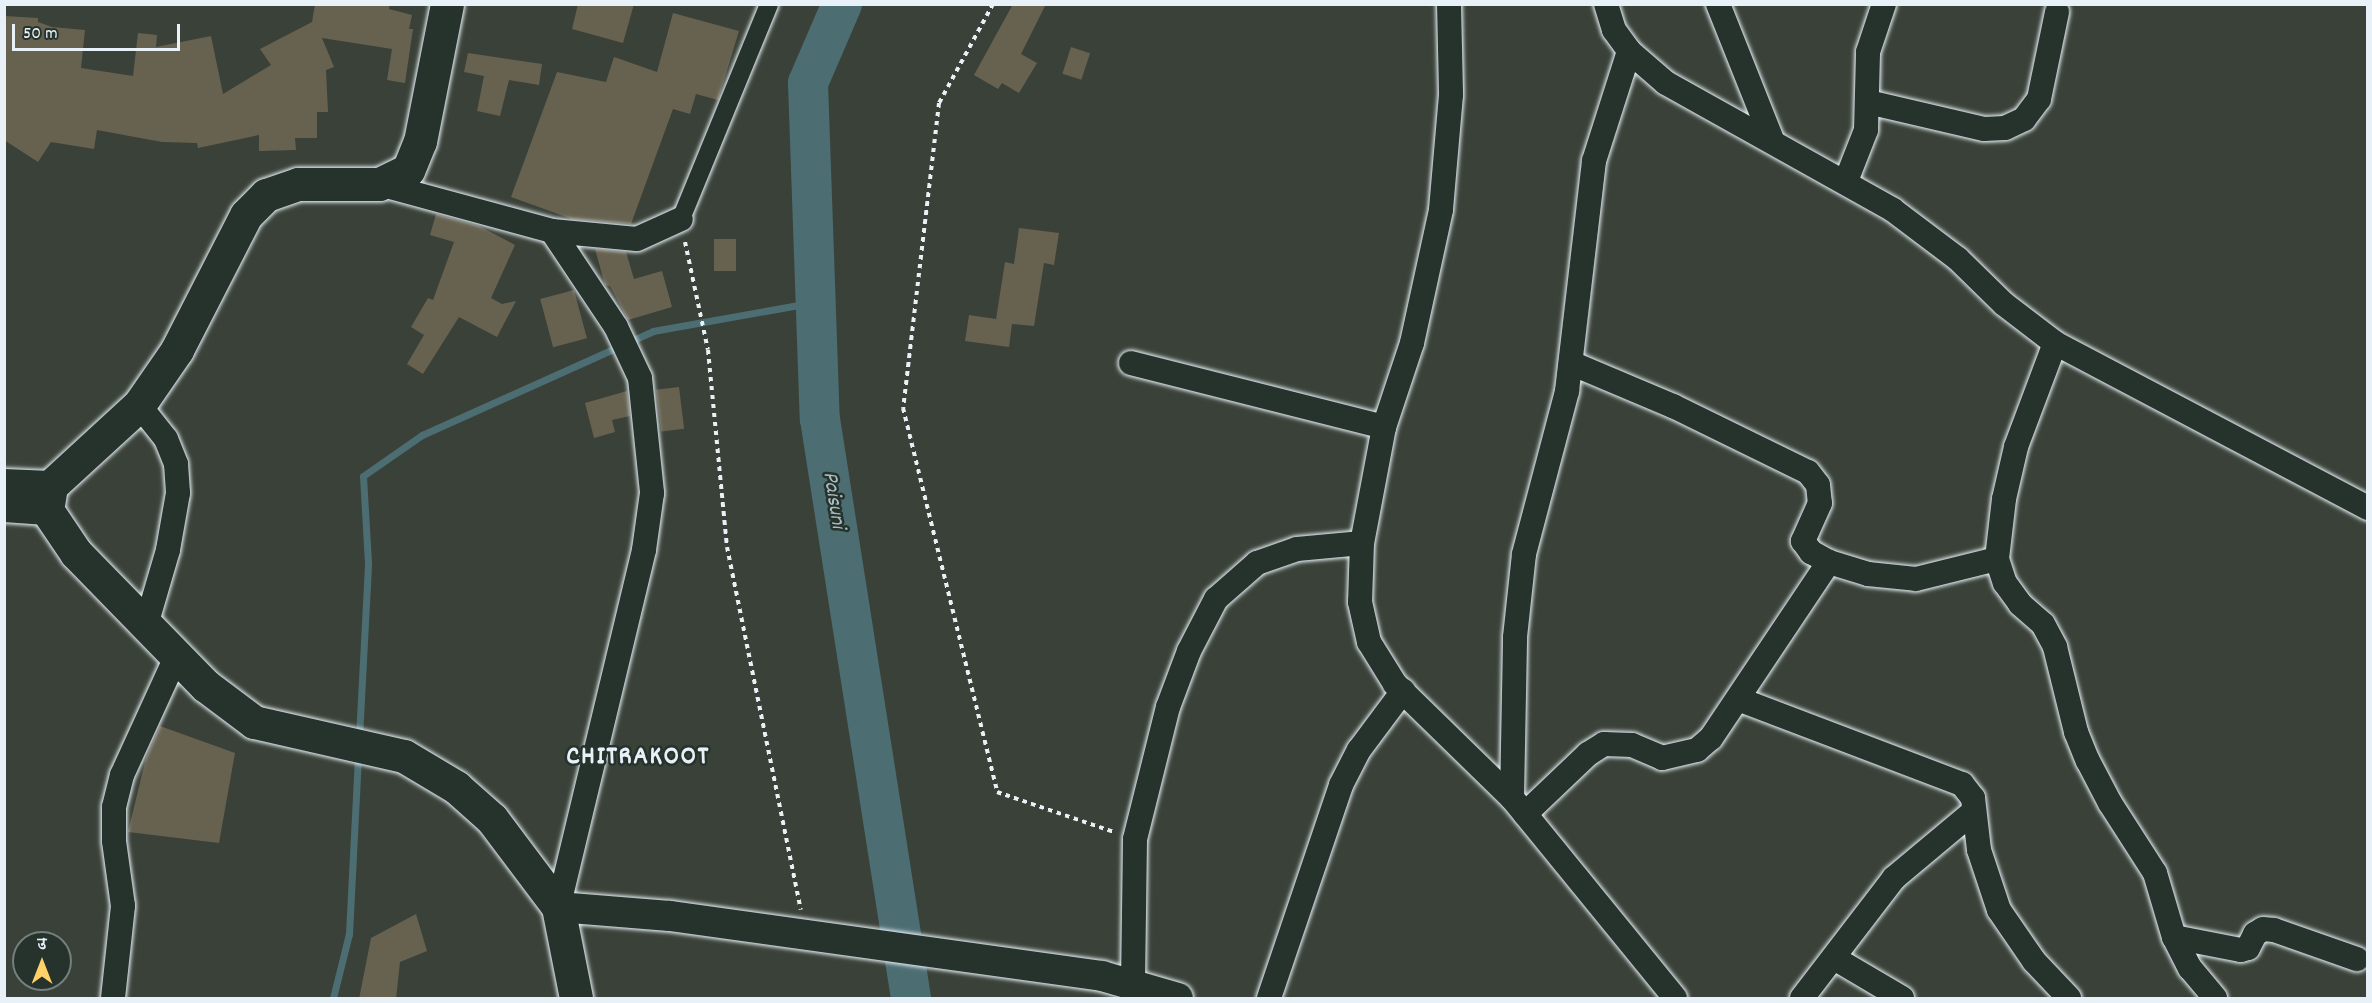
<!DOCTYPE html>
<html>
<head>
<meta charset="utf-8">
<style>
  body { margin:0 }
  #map { position:relative; width:2372px; height:1003px; overflow:hidden; background:#3a4138; font-family:Dekko,"Playpen Sans Deva",sans-serif }
  div>[style] { position:absolute }
  .stream>* { height:7px; margin:-3.5px; padding:0 3.5px; transform-origin:3.5px; border-radius:3.5px; background:#4c6e73 }
  .river>* { height:40px; margin:-20px; padding:0 20px; transform-origin:20px; border-radius:20px; background:#4c6e73 }
  .building>* { inset:0; background:#676250; transform-origin:0 0 }
  .path>* { height:4px; margin-top:-2px; transform-origin:0; background:repeating-linear-gradient(90deg,#e8f1f8 0 4.5px,transparent 0 9px) }
  .roads { filter:drop-shadow(0 0 2px #e8f1f8) drop-shadow(0 0 2px #e8f1f8) }
  .pedestrian>* { height:18px; margin:-9px; padding:0 9px; transform-origin:9px; border-radius:9px; background:#26332d }
  .minor>* { height:24px; margin:-12px; padding:0 12px; transform-origin:12px; border-radius:12px; background:#26332d }
  .tertiary>* { height:30px; margin:-15px; padding:0 15px; transform-origin:15px; border-radius:15px; background:#26332d }
  .trunk>* { height:33px; margin:-16.5px; padding:0 16.5px; transform-origin:16.5px; border-radius:16.5px; background:#26332d }
  span { translate:-50% -50%; white-space:nowrap; text-align:center; line-height:1.15; -webkit-text-stroke:5px #26332d; paint-order:stroke }
  .water-label { font-size:22px; color:#aabdc3; font-style:italic }
  .district-label { font-size:27px; color:#e8f1f8; font-weight:700; letter-spacing:1.5px }
  .frame { position:absolute; inset:0; border:6px solid #e8f1f8; pointer-events:none }
  .north { position:absolute; left:12px; top:931px; width:60px; height:60px; box-sizing:border-box; background:#26332d; border:2px solid #747f7e; border-radius:50%; rotate:0deg; font-size:16px; font-weight:700; line-height:24px; text-align:center; color:#e8f1f8 }
  .north::after { content:''; display:block; margin:auto; width:21px; height:27px; background:#ffd166; clip-path:polygon(50% 0,100% 100%,50% 72%,0 100%) }
  .scale { position:absolute; left:12px; top:24px; width:168px; height:27px; box-sizing:border-box; border:3px solid #e8f1f8; border-top:0; padding-left:8px; font-size:18px; line-height:21px; white-space:nowrap; color:#e8f1f8; -webkit-text-stroke:4px #26332d; paint-order:stroke }
</style>
</head>
<body>
<div id="map">
  <div class="stream">
    <div style="left:359px;top:737px;width:174px;rotate:-87deg"></div>
    <div style="left:368px;top:563px;width:87px;rotate:-93.3deg"></div>
    <div style="left:363px;top:476px;width:72px;rotate:-34.8deg"></div>
    <div style="left:422px;top:435px;width:253px;rotate:-24.2deg"></div>
    <div style="left:653px;top:331px;width:165px;rotate:-10.1deg"></div>
    <div style="left:333px;top:998px;width:66px;rotate:-76deg"></div>
    <div style="left:349px;top:934px;width:180px;rotate:-87.1deg"></div>
  </div>
  <div class="river">
    <div style="left:842px;top:4px;width:86px;rotate:113.3deg"></div>
    <div style="left:808px;top:83px;width:336px;rotate:88deg"></div>
    <div style="left:820px;top:419px;width:586px;rotate:81.07deg"></div>
  </div>
  <div class="building">
    <div style="clip-path:polygon(315px 4px,390px 4px,389px 9px,412px 15px,409px 29px,413px 29px,405px 83px,387px 80px,392px 49px,322px 38px,334px 67px,326px 70px,328px 112px,317px 112px,317px 138px,295px 138px,296px 150px,259px 151px,259px 135px,198px 148px,197px 143px,162px 142px,97px 130px,94px 149px,51px 142px,38px 162px,4px 140px,4px 16px,38px 18px,38px 22px,52px 27px,85px 30px,81px 68px,133px 76px,138px 33px,157px 35px,156px 47px,211px 36px,223px 94px,271px 65px,260px 49px,312px 22px)"></div>
    <div style="clip-path:polygon(578px 4px,634px 4px,623px 43px,572px 29px)"></div>
    <div style="clip-path:polygon(1013px 4px,1046px 4px,1021px 54px,1037px 63px,1019px 93px,1002px 83px,998px 89px,974px 75px)"></div>
    <div style="clip-path:polygon(673px 13px,739px 31px,718px 100px,696px 94px,690px 114px,673px 109px,631px 224px,572px 219px,511px 197px,557px 72px,606px 82px,614px 57px,657px 72px)"></div>
    <div style="left:1071px;top:47px;width:20px;height:28px;rotate:18deg"></div>
    <div style="clip-path:polygon(468px 53px,542px 64px,539px 85px,509px 80px,500px 116px,477px 111px,484px 76px,464px 72px)"></div>
    <div style="clip-path:polygon(436px 214px,479px 226px,515px 245px,491px 298px,502px 304px,516px 301px,497px 337px,459px 317px,423px 374px,407px 364px,424px 335px,411px 327px,428px 298px,433px 300px,454px 242px,430px 235px)"></div>
    <div style="clip-path:polygon(1019px 228px,1059px 233px,1054px 265px,1044px 263px,1034px 326px,1012px 324px,1009px 347px,965px 341px,969px 315px,996px 319px,1005px 262px,1014px 264px)"></div>
    <div style="left:736px;top:239px;width:32px;height:22px;rotate:90deg"></div>
    <div style="clip-path:polygon(595px 249px,626px 252px,634px 279px,662px 271px,672px 307px,628px 320px,610px 286px,605px 285px)"></div>
    <div style="left:574px;top:290px;width:50px;height:35px;rotate:75deg"></div>
    <div style="left:679px;top:387px;width:42px;height:23px;rotate:83deg"></div>
    <div style="clip-path:polygon(627px 391px,630px 416px,612px 420px,615px 432px,594px 438px,585px 403px)"></div>
    <div style="clip-path:polygon(160px 726px,235px 753px,219px 843px,128px 832px,146px 758px)"></div>
    <div style="clip-path:polygon(416px 914px,427px 951px,400px 962px,396px 999px,359px 999px,371px 938px)"></div>
  </div>
  <div class="path">
    <div style="left:993px;top:4px;width:113px;rotate:118.6deg"></div>
    <div style="left:939px;top:103px;width:307px;rotate:96.7deg"></div>
    <div style="left:903px;top:408px;width:395px;rotate:76.2deg"></div>
    <div style="left:997px;top:792px;width:124px;rotate:18.9deg"></div>
    <div style="left:685px;top:242px;width:110px;rotate:78deg"></div>
    <div style="left:708px;top:350px;width:198px;rotate:84.5deg"></div>
    <div style="left:727px;top:547px;width:370px;rotate:78.5deg"></div>
  </div>
  <div class="roads">
    <div class="pedestrian">
      <div style="left:681px;top:219px;width:232px;rotate:-67.7deg"></div>
    </div>
    <div class="minor">
      <div style="left:1449px;top:4px;width:91px;rotate:88.7deg"></div>
      <div style="left:1451px;top:95px;width:115px;rotate:95deg"></div>
      <div style="left:1441px;top:210px;width:136px;rotate:102.3deg"></div>
      <div style="left:1412px;top:343px;width:89px;rotate:108.4deg"></div>
      <div style="left:1384px;top:427px;width:118px;rotate:100.7deg"></div>
      <div style="left:1362px;top:543px;width:59px;rotate:91.9deg"></div>
      <div style="left:1360px;top:602px;width:41px;rotate:77.3deg"></div>
      <div style="left:1369px;top:642px;width:49px;rotate:58.2deg"></div>
      <div style="left:1395px;top:684px;width:163px;rotate:44.3deg"></div>
      <div style="left:1512px;top:798px;width:258px;rotate:50.8deg"></div>
      <div style="left:1606px;top:4px;width:27px;rotate:73deg"></div>
      <div style="left:1614px;top:30px;width:26px;rotate:54deg"></div>
      <div style="left:1629px;top:51px;width:49px;rotate:40.9deg"></div>
      <div style="left:1666px;top:83px;width:260px;rotate:29.2deg"></div>
      <div style="left:1893px;top:210px;width:81px;rotate:37deg"></div>
      <div style="left:1958px;top:259px;width:64px;rotate:44.4deg"></div>
      <div style="left:2004px;top:304px;width:64px;rotate:37.4deg"></div>
      <div style="left:2055px;top:343px;width:354px;rotate:27.8deg"></div>
      <div style="left:1718px;top:4px;width:146px;rotate:68.3deg"></div>
      <div style="left:1868px;top:102px;width:119px;rotate:13.1deg"></div>
      <div style="left:1984px;top:129px;width:21px;rotate:-3deg"></div>
      <div style="left:2005px;top:128px;width:21px;rotate:-25deg"></div>
      <div style="left:2024px;top:119px;width:25px;rotate:-53deg"></div>
      <div style="left:2039px;top:99px;width:89px;rotate:-78.3deg"></div>
      <div style="left:1846px;top:181px;width:55px;rotate:-68.6deg"></div>
      <div style="left:1866px;top:130px;width:78px;rotate:-88.5deg"></div>
      <div style="left:1868px;top:52px;width:51px;rotate:-71.6deg"></div>
      <div style="left:379px;top:184px;width:179px;rotate:15.2deg"></div>
      <div style="left:552px;top:231px;width:85px;rotate:5.4deg"></div>
      <div style="left:637px;top:239px;width:48px;rotate:-24.4deg"></div>
      <div style="left:552px;top:231px;width:115px;rotate:56.3deg"></div>
      <div style="left:616px;top:327px;width:56px;rotate:64.8deg"></div>
      <div style="left:640px;top:378px;width:116px;rotate:84deg"></div>
      <div style="left:652px;top:493px;width:58px;rotate:98deg"></div>
      <div style="left:644px;top:550px;width:367px;rotate:103.5deg"></div>
      <div style="left:2055px;top:343px;width:111px;rotate:110.6deg"></div>
      <div style="left:2016px;top:447px;width:53px;rotate:103deg"></div>
      <div style="left:2004px;top:499px;width:60px;rotate:96.7deg"></div>
      <div style="left:1997px;top:559px;width:25px;rotate:72deg"></div>
      <div style="left:2005px;top:583px;width:26px;rotate:54deg"></div>
      <div style="left:2020px;top:604px;width:30px;rotate:41deg"></div>
      <div style="left:2043px;top:624px;width:26px;rotate:62deg"></div>
      <div style="left:2055px;top:647px;width:88px;rotate:76.1deg"></div>
      <div style="left:2076px;top:732px;width:31px;rotate:68deg"></div>
      <div style="left:2088px;top:761px;width:47px;rotate:62.4deg"></div>
      <div style="left:2110px;top:803px;width:83px;rotate:57.3deg"></div>
      <div style="left:2155px;top:873px;width:67px;rotate:73.5deg"></div>
      <div style="left:2174px;top:937px;width:35px;rotate:63deg"></div>
      <div style="left:2190px;top:968px;width:39px;rotate:50deg"></div>
      <div style="left:1131px;top:363px;width:261px;rotate:14.2deg"></div>
      <div style="left:1571px;top:363px;width:111px;rotate:22.9deg"></div>
      <div style="left:1673px;top:406px;width:150px;rotate:26.1deg"></div>
      <div style="left:1808px;top:472px;width:16px;rotate:52deg"></div>
      <div style="left:1818px;top:485px;width:18px;rotate:84deg"></div>
      <div style="left:1820px;top:503px;width:42px;rotate:114.1deg"></div>
      <div style="left:1803px;top:541px;width:14px;rotate:54deg"></div>
      <div style="left:1811px;top:552px;width:21px;rotate:29deg"></div>
      <div style="left:1829px;top:562px;width:41px;rotate:17.1deg"></div>
      <div style="left:1868px;top:574px;width:48px;rotate:5.9deg"></div>
      <div style="left:1916px;top:579px;width:83px;rotate:-13.9deg"></div>
      <div style="left:139px;top:405px;width:43px;rotate:51.5deg"></div>
      <div style="left:166px;top:439px;width:27px;rotate:68deg"></div>
      <div style="left:176px;top:464px;width:29px;rotate:86deg"></div>
      <div style="left:178px;top:493px;width:58px;rotate:100deg"></div>
      <div style="left:168px;top:550px;width:75px;rotate:106.3deg"></div>
      <div style="left:1738px;top:699px;width:240px;rotate:20.8deg"></div>
      <div style="left:1962px;top:784px;width:18px;rotate:52deg"></div>
      <div style="left:1973px;top:798px;width:52px;rotate:83.4deg"></div>
      <div style="left:1979px;top:850px;width:63px;rotate:71.6deg"></div>
      <div style="left:1999px;top:910px;width:62px;rotate:55.5deg"></div>
      <div style="left:2034px;top:961px;width:51px;rotate:46.6deg"></div>
      <div style="left:1512px;top:798px;width:161px;rotate:-88.9deg"></div>
      <div style="left:1515px;top:637px;width:83px;rotate:-83.8deg"></div>
      <div style="left:1524px;top:554px;width:169px;rotate:-75.2deg"></div>
      <div style="left:1567px;top:391px;width:232px;rotate:-83.3deg"></div>
      <div style="left:1594px;top:161px;width:115px;rotate:-72.3deg"></div>
      <div style="left:1525px;top:814px;width:87px;rotate:-43.6deg"></div>
      <div style="left:1588px;top:754px;width:19px;rotate:-32deg"></div>
      <div style="left:1604px;top:744px;width:28px;rotate:2deg"></div>
      <div style="left:1632px;top:745px;width:33px;rotate:23deg"></div>
      <div style="left:1662px;top:758px;width:36px;rotate:-13deg"></div>
      <div style="left:1697px;top:750px;width:18px;rotate:-41deg"></div>
      <div style="left:1711px;top:738px;width:212px;rotate:-56.2deg"></div>
      <div style="left:2174px;top:937px;width:68px;rotate:11deg"></div>
      <div style="left:2241px;top:950px;width:7px;rotate:-16deg"></div>
      <div style="left:2248px;top:948px;width:16px;rotate:-63deg"></div>
      <div style="left:2255px;top:934px;width:9px;rotate:-32deg"></div>
      <div style="left:2263px;top:929px;width:11px;rotate:5deg"></div>
      <div style="left:2274px;top:930px;width:88px;rotate:19.3deg"></div>
      <div style="left:1834px;top:958px;width:79px;rotate:30.5deg"></div>
      <div style="left:1133px;top:984px;width:145px;rotate:-89.2deg"></div>
      <div style="left:1135px;top:839px;width:136px;rotate:-76deg"></div>
      <div style="left:1168px;top:707px;width:60px;rotate:-69.4deg"></div>
      <div style="left:1189px;top:651px;width:59px;rotate:-62.6deg"></div>
      <div style="left:1216px;top:599px;width:55px;rotate:-41.3deg"></div>
      <div style="left:1257px;top:563px;width:42px;rotate:-19.3deg"></div>
      <div style="left:1297px;top:549px;width:65px;rotate:-5.3deg"></div>
      <div style="left:113px;top:998px;width:93px;rotate:-83.8deg"></div>
      <div style="left:123px;top:906px;width:66px;rotate:-97.9deg"></div>
      <div style="left:114px;top:841px;width:34px;rotate:-90deg"></div>
      <div style="left:114px;top:807px;width:33px;rotate:-76deg"></div>
      <div style="left:122px;top:775px;width:132px;rotate:-65.4deg"></div>
      <div style="left:1269px;top:998px;width:225px;rotate:-71.3deg"></div>
      <div style="left:1341px;top:785px;width:39px;rotate:-63deg"></div>
      <div style="left:1359px;top:750px;width:74px;rotate:-53.3deg"></div>
      <div style="left:1802px;top:998px;width:151px;rotate:-52.5deg"></div>
      <div style="left:1894px;top:878px;width:104px;rotate:-39.9deg"></div>
    </div>
    <div class="tertiary">
      <div style="left:4px;top:484px;width:47px;rotate:2.4deg"></div>
      <div style="left:4px;top:507px;width:43px;rotate:4deg"></div>
      <div style="left:558px;top:907px;width:112px;rotate:4.6deg"></div>
      <div style="left:670px;top:916px;width:436px;rotate:7.9deg"></div>
      <div style="left:1102px;top:976px;width:79px;rotate:16.1deg"></div>
    </div>
    <div class="trunk">
      <div style="left:447px;top:4px;width:140px;rotate:101.1deg"></div>
      <div style="left:420px;top:141px;width:31px;rotate:112deg"></div>
      <div style="left:408px;top:170px;width:32px;rotate:154deg"></div>
      <div style="left:379px;top:184px;width:81px;rotate:180deg"></div>
      <div style="left:298px;top:184px;width:34px;rotate:161deg"></div>
      <div style="left:266px;top:195px;width:28px;rotate:135deg"></div>
      <div style="left:246px;top:215px;width:152px;rotate:117.1deg"></div>
      <div style="left:177px;top:350px;width:67px;rotate:124.6deg"></div>
      <div style="left:139px;top:405px;width:120px;rotate:137.4deg"></div>
      <div style="left:51px;top:486px;width:24px;rotate:99deg"></div>
      <div style="left:47px;top:510px;width:52px;rotate:56deg"></div>
      <div style="left:76px;top:553px;width:186px;rotate:45.7deg"></div>
      <div style="left:206px;top:686px;width:60px;rotate:36.9deg"></div>
      <div style="left:254px;top:722px;width:154px;rotate:12.8deg"></div>
      <div style="left:404px;top:756px;width:61px;rotate:30.8deg"></div>
      <div style="left:456px;top:787px;width:48px;rotate:41.6deg"></div>
      <div style="left:492px;top:819px;width:110px;rotate:53.1deg"></div>
      <div style="left:558px;top:907px;width:93px;rotate:78.8deg"></div>
    </div>
  </div>
  <div class="water-label">
    <span style="left:833px;top:500px;rotate:81deg">Paisuni</span>
  </div>
  <div class="district-label">
    <span style="left:638px;top:758px">CHITRAKOOT</span>
  </div>
  <div class="frame"></div>
  <div class="north">उ</div>
  <div class="scale">50 m</div>
</div>
</body>
</html>
